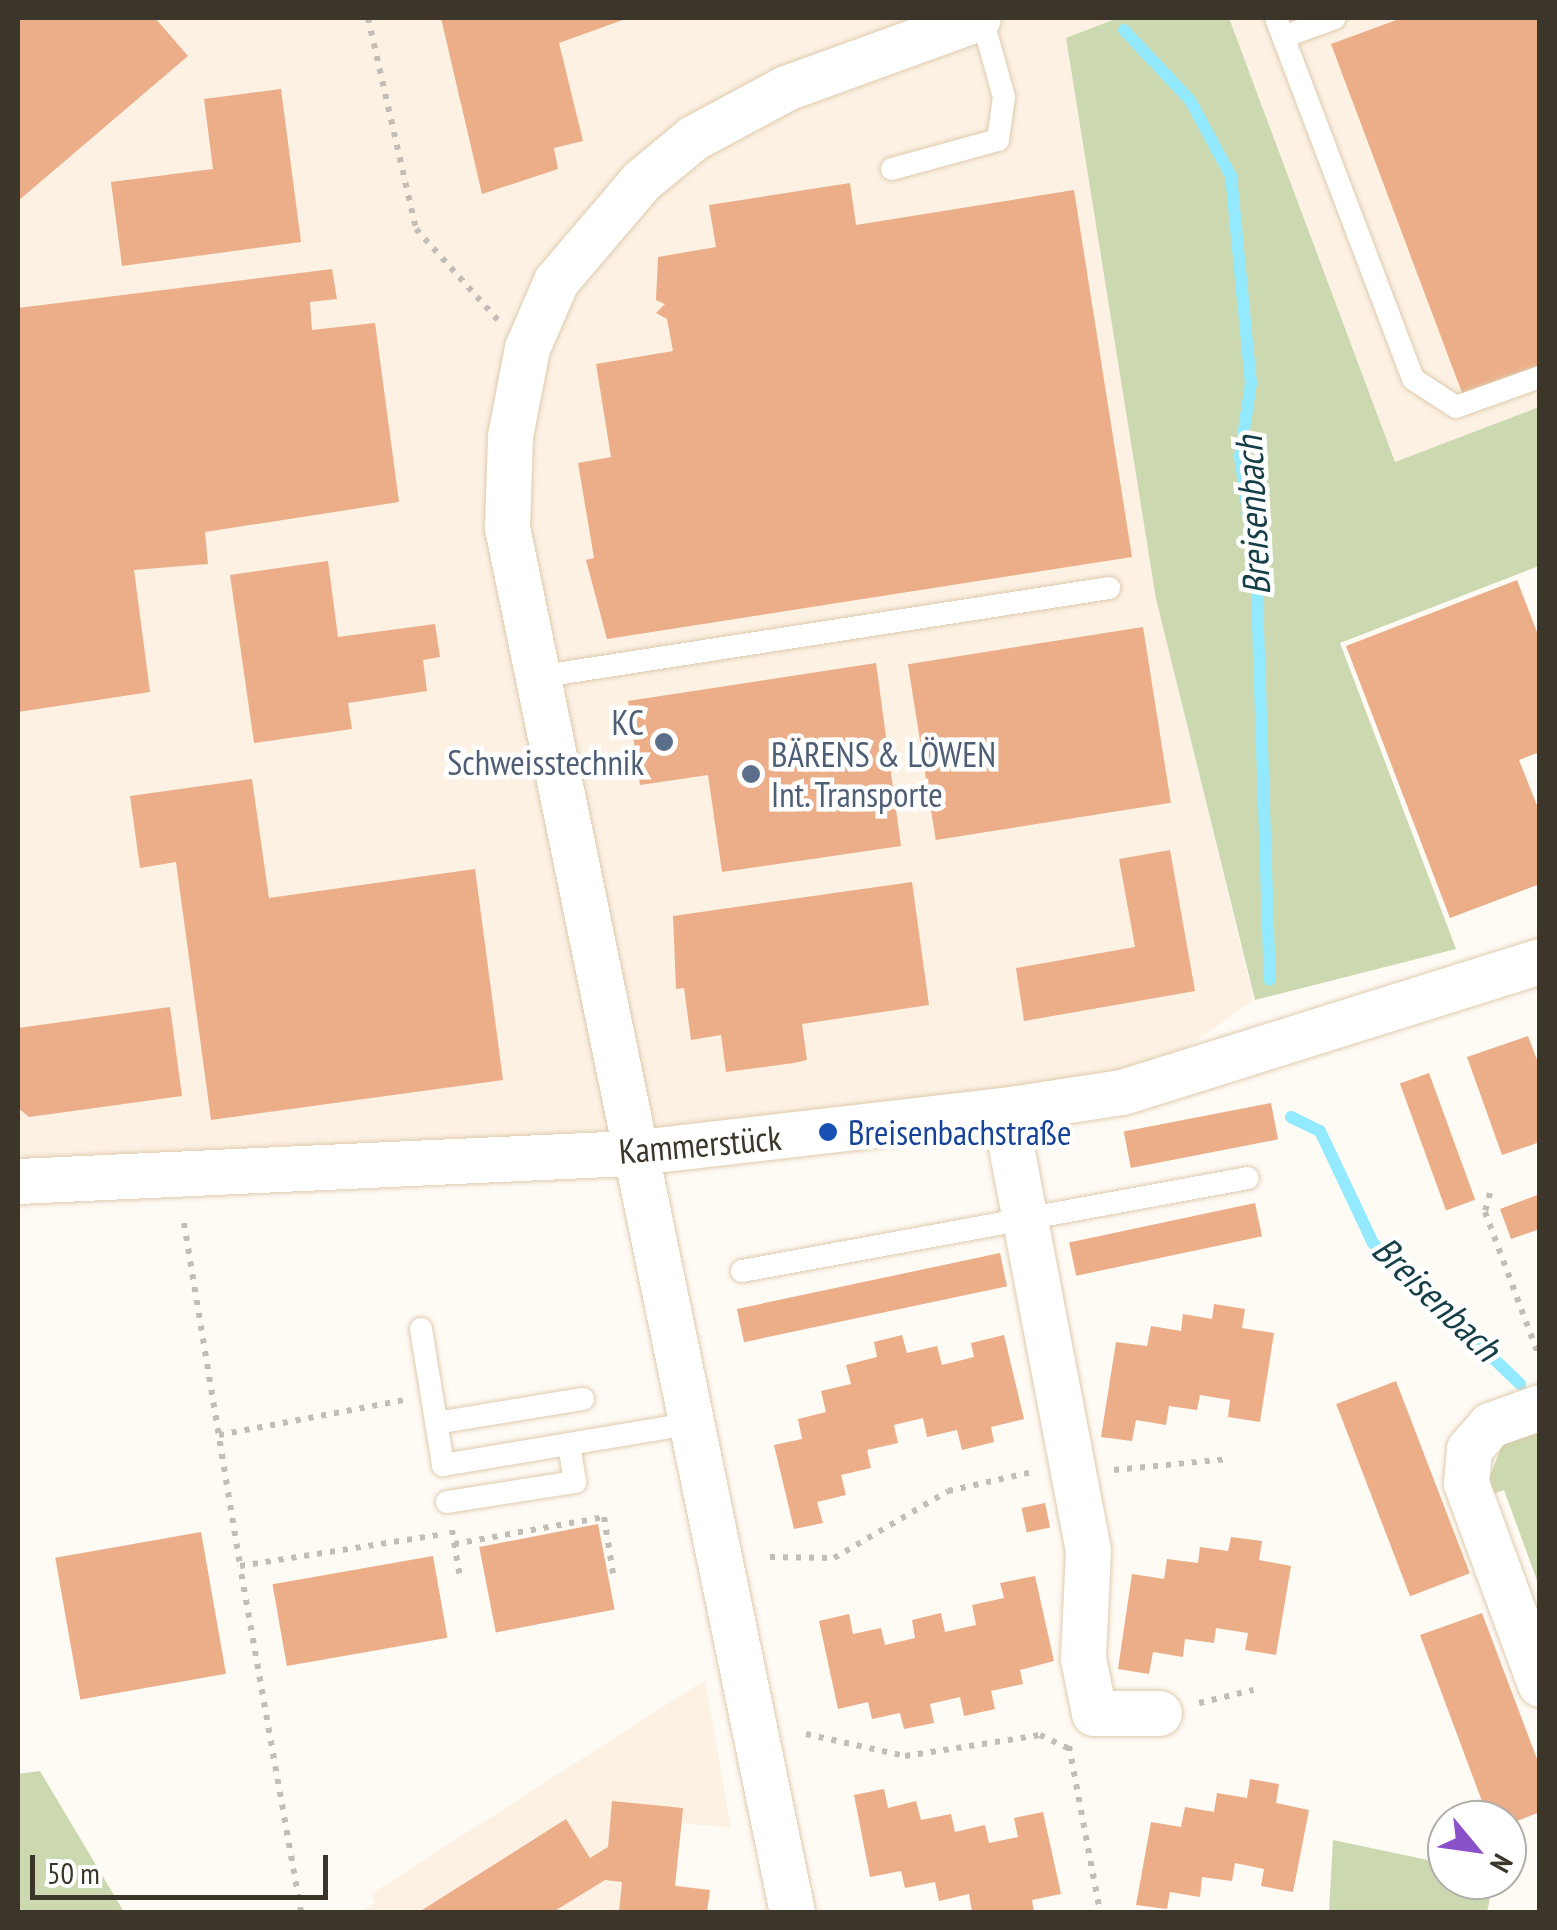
<!DOCTYPE html>
<html>
<head>
<meta charset="utf-8">
<style>
  body { margin:0 }
  #map { position:relative; width:1557px; height:1930px; overflow:hidden; background:#fefaf4; font-family:"PT Sans Narrow",sans-serif }
  div>[style] { position:absolute }
  .built>* { inset:0; background:#fcf1e3 }
  .green>* { inset:0; background:#ccd9b0 }
  .stream>* { height:12px; margin:-6px; padding:0 6px; transform-origin:6px; border-radius:6px; background:#93eafe }
  .building>* { inset:0; background:#ebae88; transform-origin:0 0 }
  .path>* { height:6px; margin-top:-3px; transform-origin:0; background:repeating-linear-gradient(90deg,#c2bdb6 0 5px,transparent 0 13px) }
  .roads { filter:drop-shadow(0 0 2px #dfcbae) drop-shadow(0 0 2px #dfcbae) }
  .lane>* { height:22px; margin:-11px; padding:0 11px; transform-origin:11px; border-radius:11px; background:#fff }
  .street>* { height:45px; margin:-22.5px; padding:0 22.5px; transform-origin:22.5px; border-radius:22.5px; background:#fff }
  .dots>* { width:28px; height:28px; translate:-50% -50%; box-sizing:border-box; border:5px solid #fff; border-radius:50% }
  span { translate:-50% -50%; white-space:nowrap; text-align:center; line-height:1.15; -webkit-text-stroke:9px #fff; paint-order:stroke }
  .service-label { font-size:35px; color:#4e5e75 }
  .right { translate:-100% -50%; text-align:right }
  .left { translate:0 -50%; text-align:left }
  .transit-label { font-size:35px; color:#164399 }
  .street-label { font-size:35px; color:#3c3529 }
  .water-label { font-size:38px; color:#153e47; font-style:italic }
  .frame { position:absolute; inset:0; border:20px solid #3c3529; pointer-events:none }
  .north { position:absolute; left:1427px; top:1800px; width:100px; height:100px; box-sizing:border-box; background:#fff; border:2px solid #b1aea9; border-radius:50%; rotate:119deg; font-size:28px; font-weight:700; line-height:40px; text-align:center; color:#3c3529 }
  .north::after { content:''; display:block; margin:auto; width:35px; height:45px; background:#8b51c8; clip-path:polygon(50% 0,100% 100%,50% 72%,0 100%) }
  .scale { position:absolute; left:30px; top:1855px; width:298px; height:45px; box-sizing:border-box; border:5px solid #3c3529; border-top:0; padding-left:12px; font-size:30px; line-height:35px; white-space:nowrap; color:#3c3529; -webkit-text-stroke:8px #fff; paint-order:stroke }
</style>
</head>
<body>
<div id="map">
  <div class="built">
    <div style="clip-path:polygon(18px 18px,1118px 18px,1066px 38px,1156px 599px,1254px 1000px,1122px 1092px,18px 1181px)"></div>
    <div style="clip-path:polygon(1229px 18px,1539px 18px,1539px 407px,1395px 462px)"></div>
    <div style="clip-path:polygon(705px 1680px,731px 1828px,682px 1823px,675px 1885px,710px 1890px,707px 1912px,360px 1912px,375px 1903px,371px 1894px)"></div>
  </div>
  <div class="green">
    <div style="clip-path:polygon(1118px 18px,1229px 18px,1395px 462px,1539px 407px,1539px 566px,1340px 643px,1456px 949px,1255px 1000px,1156px 599px,1066px 38px)"></div>
    <div style="clip-path:polygon(1539px 1425px,1539px 1586px,1504px 1490px,1493px 1494px,1489px 1478px,1505px 1438px)"></div>
    <div style="clip-path:polygon(40px 1771px,124px 1912px,18px 1912px,18px 1774px)"></div>
    <div style="clip-path:polygon(1333px 1840px,1447px 1864px,1447px 1880px,1494px 1880px,1487px 1912px,1329px 1912px)"></div>
  </div>
  <div class="stream">
    <div style="left:1124px;top:30px;width:96px;rotate:46.7deg"></div>
    <div style="left:1190px;top:100px;width:86px;rotate:61.7deg"></div>
    <div style="left:1231px;top:176px;width:208px;rotate:84.5deg"></div>
    <div style="left:1251px;top:383px;width:75px;rotate:98.5deg"></div>
    <div style="left:1240px;top:457px;width:109px;rotate:81.6deg"></div>
    <div style="left:1256px;top:565px;width:415px;rotate:88.1deg"></div>
    <div style="left:1291px;top:1117px;width:32px;rotate:26deg"></div>
    <div style="left:1320px;top:1131px;width:124px;rotate:64.7deg"></div>
    <div style="left:1373px;top:1243px;width:204px;rotate:43.8deg"></div>
  </div>
  <div class="building">
    <div style="clip-path:polygon(18px 18px,155px 18px,188px 56px,18px 201px)"></div>
    <div style="clip-path:polygon(441px 18px,628px 18px,559px 43px,583px 141px,554px 148px,558px 169px,482px 194px)"></div>
    <div style="clip-path:polygon(1402px 18px,1540px 18px,1540px 388px,1470px 414px,1331px 44px)"></div>
    <div style="clip-path:polygon(281px 89px,301px 242px,122px 266px,111px 182px,213px 169px,204px 99px)"></div>
    <div style="clip-path:polygon(850px 183px,856px 225px,1074px 190px,1132px 557px,607px 639px,586px 560px,594px 558px,578px 463px,611px 457px,596px 364px,673px 351px,667px 319px,656px 313px,665px 304px,656px 300px,658px 257px,716px 247px,709px 205px)"></div>
    <div style="clip-path:polygon(332px 269px,337px 299px,310px 302px,312px 330px,375px 323px,399px 502px,205px 532px,208px 564px,134px 570px,150px 692px,18px 712px,18px 308px)"></div>
    <div style="clip-path:polygon(328px 561px,338px 637px,435px 624px,440px 657px,423px 660px,427px 691px,348px 703px,352px 729px,254px 743px,230px 575px)"></div>
    <div style="clip-path:polygon(1517px 580px,1540px 640px,1540px 752px,1519px 760px,1540px 813px,1540px 884px,1450px 918px,1346px 646px)"></div>
    <div style="left:1143px;top:627px;width:178px;height:238px;rotate:81deg"></div>
    <div style="clip-path:polygon(876px 663px,901px 846px,722px 872px,708px 775px,640px 785px,628px 701px)"></div>
    <div style="clip-path:polygon(252px 779px,269px 898px,475px 869px,503px 1080px,211px 1120px,176px 862px,140px 868px,130px 796px)"></div>
    <div style="clip-path:polygon(1170px 850px,1195px 991px,1024px 1021px,1016px 968px,1135px 947px,1119px 859px)"></div>
    <div style="clip-path:polygon(912px 882px,929px 1005px,802px 1024px,807px 1060px,794px 1063px,726px 1072px,721px 1035px,691px 1040px,684px 988px,676px 989px,673px 916px)"></div>
    <div style="clip-path:polygon(170px 1007px,182px 1096px,29px 1117px,18px 1108px,18px 1028px)"></div>
    <div style="clip-path:polygon(1528px 1036px,1540px 1068px,1540px 1142px,1502px 1155px,1467px 1057px)"></div>
    <div style="left:1429px;top:1073px;width:135px;height:31px;rotate:70deg"></div>
    <div style="left:1271px;top:1103px;width:37px;height:150px;rotate:79deg"></div>
    <div style="clip-path:polygon(1540px 1194px,1540px 1229px,1511px 1239px,1500px 1209px)"></div>
    <div style="left:1255px;top:1203px;width:34px;height:190px;rotate:78deg"></div>
    <div style="left:1000px;top:1253px;width:34px;height:269px;rotate:78deg"></div>
    <div style="clip-path:polygon(1214px 1304px,1245px 1309px,1242px 1328px,1274px 1333px,1260px 1422px,1228px 1417px,1230px 1400px,1200px 1395px,1197px 1410px,1169px 1406px,1166px 1425px,1136px 1420px,1132px 1441px,1101px 1437px,1116px 1342px,1147px 1346px,1151px 1326px,1181px 1331px,1183px 1314px,1212px 1319px)"></div>
    <div style="clip-path:polygon(902px 1335px,907px 1353px,937px 1346px,942px 1365px,974px 1357px,971px 1343px,1004px 1335px,1024px 1419px,991px 1427px,994px 1442px,962px 1450px,957px 1430px,927px 1437px,923px 1418px,894px 1425px,898px 1443px,867px 1450px,871px 1468px,841px 1475px,846px 1495px,817px 1502px,823px 1523px,794px 1529px,774px 1445px,802px 1439px,798px 1419px,826px 1412px,821px 1391px,851px 1384px,846px 1365px,877px 1357px,874px 1342px)"></div>
    <div style="left:1396px;top:1381px;width:206px;height:64px;rotate:69deg"></div>
    <div style="left:1045px;top:1503px;width:25px;height:24px;rotate:78deg"></div>
    <div style="left:598px;top:1524px;width:87px;height:121px;rotate:79deg"></div>
    <div style="left:201px;top:1532px;width:144px;height:148px;rotate:80deg"></div>
    <div style="clip-path:polygon(1231px 1537px,1262px 1541px,1259px 1560px,1291px 1566px,1276px 1655px,1245px 1650px,1248px 1633px,1216px 1628px,1214px 1643px,1185px 1639px,1183px 1657px,1153px 1652px,1149px 1674px,1118px 1669px,1132px 1574px,1164px 1579px,1167px 1559px,1198px 1563px,1200px 1547px,1228px 1551px)"></div>
    <div style="left:433px;top:1556px;width:83px;height:163px;rotate:80deg"></div>
    <div style="clip-path:polygon(1035px 1576px,1054px 1661px,1020px 1670px,1023px 1684px,991px 1691px,995px 1709px,964px 1716px,960px 1697px,930px 1704px,934px 1723px,904px 1729px,900px 1713px,872px 1719px,868px 1702px,838px 1709px,819px 1621px,849px 1614px,853px 1634px,881px 1628px,885px 1645px,915px 1638px,912px 1620px,941px 1613px,945px 1632px,976px 1625px,972px 1605px,1004px 1598px,1000px 1583px)"></div>
    <div style="clip-path:polygon(1482px 1613px,1540px 1767px,1540px 1812px,1507px 1825px,1489px 1820px,1420px 1635px)"></div>
    <div style="clip-path:polygon(1250px 1779px,1279px 1784px,1276px 1803px,1309px 1810px,1293px 1892px,1261px 1886px,1264px 1869px,1235px 1863px,1232px 1881px,1202px 1877px,1200px 1897px,1170px 1892px,1167px 1909px,1136px 1905px,1151px 1822px,1181px 1827px,1185px 1807px,1214px 1812px,1217px 1793px,1247px 1798px)"></div>
    <div style="clip-path:polygon(884px 1789px,888px 1808px,916px 1801px,921px 1820px,951px 1814px,955px 1832px,985px 1825px,989px 1843px,1018px 1837px,1014px 1818px,1043px 1812px,1061px 1894px,1032px 1900px,1034px 1912px,972px 1912px,969px 1894px,939px 1901px,935px 1882px,905px 1888px,901px 1871px,870px 1877px,854px 1795px)"></div>
    <div style="clip-path:polygon(612px 1801px,683px 1808px,675px 1886px,710px 1890px,707px 1912px,619px 1912px,622px 1882px,605px 1880px,553px 1912px,419px 1912px,566px 1819px,590px 1858px,608px 1847px)"></div>
  </div>
  <div class="path">
    <div style="left:368px;top:18px;width:216px;rotate:77.2deg"></div>
    <div style="left:416px;top:229px;width:122px;rotate:48deg"></div>
    <div style="left:1490px;top:1193px;width:20px;rotate:105deg"></div>
    <div style="left:1485px;top:1212px;width:157px;rotate:69.5deg"></div>
    <div style="left:184px;top:1223px;width:348px;rotate:80.7deg"></div>
    <div style="left:219px;top:1435px;width:188px;rotate:-10.7deg"></div>
    <div style="left:1114px;top:1470px;width:116px;rotate:-5.5deg"></div>
    <div style="left:452px;top:1530px;width:49px;rotate:80.5deg"></div>
    <div style="left:454px;top:1544px;width:152px;rotate:-10.2deg"></div>
    <div style="left:604px;top:1517px;width:58px;rotate:81deg"></div>
    <div style="left:770px;top:1557px;width:64px;rotate:0.9deg"></div>
    <div style="left:834px;top:1558px;width:132px;rotate:-30.4deg"></div>
    <div style="left:948px;top:1491px;width:86px;rotate:-12.7deg"></div>
    <div style="left:1199px;top:1703px;width:56px;rotate:-13.5deg"></div>
    <div style="left:806px;top:1734px;width:101px;rotate:12.5deg"></div>
    <div style="left:905px;top:1756px;width:137px;rotate:-8.8deg"></div>
    <div style="left:1040px;top:1735px;width:31px;rotate:25deg"></div>
    <div style="left:1069px;top:1746px;width:169px;rotate:79.4deg"></div>
    <div style="left:301px;top:1912px;width:351px;rotate:-100deg"></div>
    <div style="left:240px;top:1566px;width:206px;rotate:-8.9deg"></div>
  </div>
  <div class="roads">
    <div class="lane">
      <div style="left:1276px;top:18px;width:386px;rotate:69.2deg"></div>
      <div style="left:1413px;top:379px;width:51px;rotate:33.1deg"></div>
      <div style="left:1456px;top:407px;width:89px;rotate:-19.7deg"></div>
      <div style="left:1283px;top:37px;width:55px;rotate:-20.1deg"></div>
      <div style="left:892px;top:169px;width:110px;rotate:-15.3deg"></div>
      <div style="left:998px;top:140px;width:43px;rotate:-82.1deg"></div>
      <div style="left:1004px;top:97px;width:82px;rotate:-105.6deg"></div>
      <div style="left:537px;top:677px;width:579px;rotate:-8.84deg"></div>
      <div style="left:742px;top:1271px;width:514px;rotate:-10.41deg"></div>
      <div style="left:421px;top:1329px;width:138px;rotate:80.8deg"></div>
      <div style="left:443px;top:1465px;width:254px;rotate:-9.5deg"></div>
      <div style="left:436px;top:1423px;width:149px;rotate:-9.3deg"></div>
      <div style="left:447px;top:1502px;width:130px;rotate:-8.9deg"></div>
      <div style="left:575px;top:1482px;width:37px;rotate:-99deg"></div>
    </div>
    <div class="street">
      <div style="left:1004px;top:1110px;width:448px;rotate:79.2deg"></div>
      <div style="left:1088px;top:1550px;width:108px;rotate:92.7deg"></div>
      <div style="left:1083px;top:1658px;width:56px;rotate:78.7deg"></div>
      <div style="left:1094px;top:1713px;width:65px"></div>
      <div style="left:18px;top:1181px;width:613px;rotate:-2.62deg"></div>
      <div style="left:630px;top:1153px;width:376px;rotate:-6.6deg"></div>
      <div style="left:1004px;top:1110px;width:119px;rotate:-8.7deg"></div>
      <div style="left:1122px;top:1092px;width:438px;rotate:-17.4deg"></div>
      <div style="left:1540px;top:1407px;width:53px;rotate:160.2deg"></div>
      <div style="left:1490px;top:1425px;width:32px;rotate:131deg"></div>
      <div style="left:1469px;top:1449px;width:34px;rotate:95deg"></div>
      <div style="left:1466px;top:1483px;width:214px;rotate:69.8deg"></div>
      <div style="left:792px;top:1912px;width:1414px;rotate:-101.63deg"></div>
      <div style="left:507px;top:527px;width:91px;rotate:-88.1deg"></div>
      <div style="left:510px;top:436px;width:90px;rotate:-79.1deg"></div>
      <div style="left:527px;top:348px;width:73px;rotate:-66.6deg"></div>
      <div style="left:556px;top:281px;width:131px;rotate:-49.6deg"></div>
      <div style="left:641px;top:181px;width:67px;rotate:-39.6deg"></div>
      <div style="left:693px;top:138px;width:106px;rotate:-28.3deg"></div>
      <div style="left:786px;top:88px;width:204px;rotate:-20deg"></div>
    </div>
  </div>
  <div class="dots">
    <div style="left:664px;top:742px;background:#5c6f8a"></div>
    <div style="left:751px;top:774px;background:#5c6f8a"></div>
    <div style="left:828px;top:1132px;background:#1a4fb4"></div>
  </div>
  <div class="service-label">
    <span class="right" style="left:644px;top:742px">KC<br>Schweisstechnik</span>
    <span class="left" style="left:771px;top:774px">BÄRENS &amp; LÖWEN<br>Int. Transporte</span>
  </div>
  <div class="transit-label">
    <span class="left" style="left:848px;top:1132px">Breisenbachstraße</span>
  </div>
  <div class="street-label">
    <span style="left:700px;top:1144px;rotate:-5deg">Kammerstück</span>
  </div>
  <div class="water-label">
    <span style="left:1252px;top:516px;rotate:-93deg">Breisenbach</span>
    <span style="left:1437px;top:1298px;rotate:44deg">Breisenbach</span>
  </div>
  <div class="frame"></div>
  <div class="north">N</div>
  <div class="scale">50 m</div>
</div>
</body>
</html>
